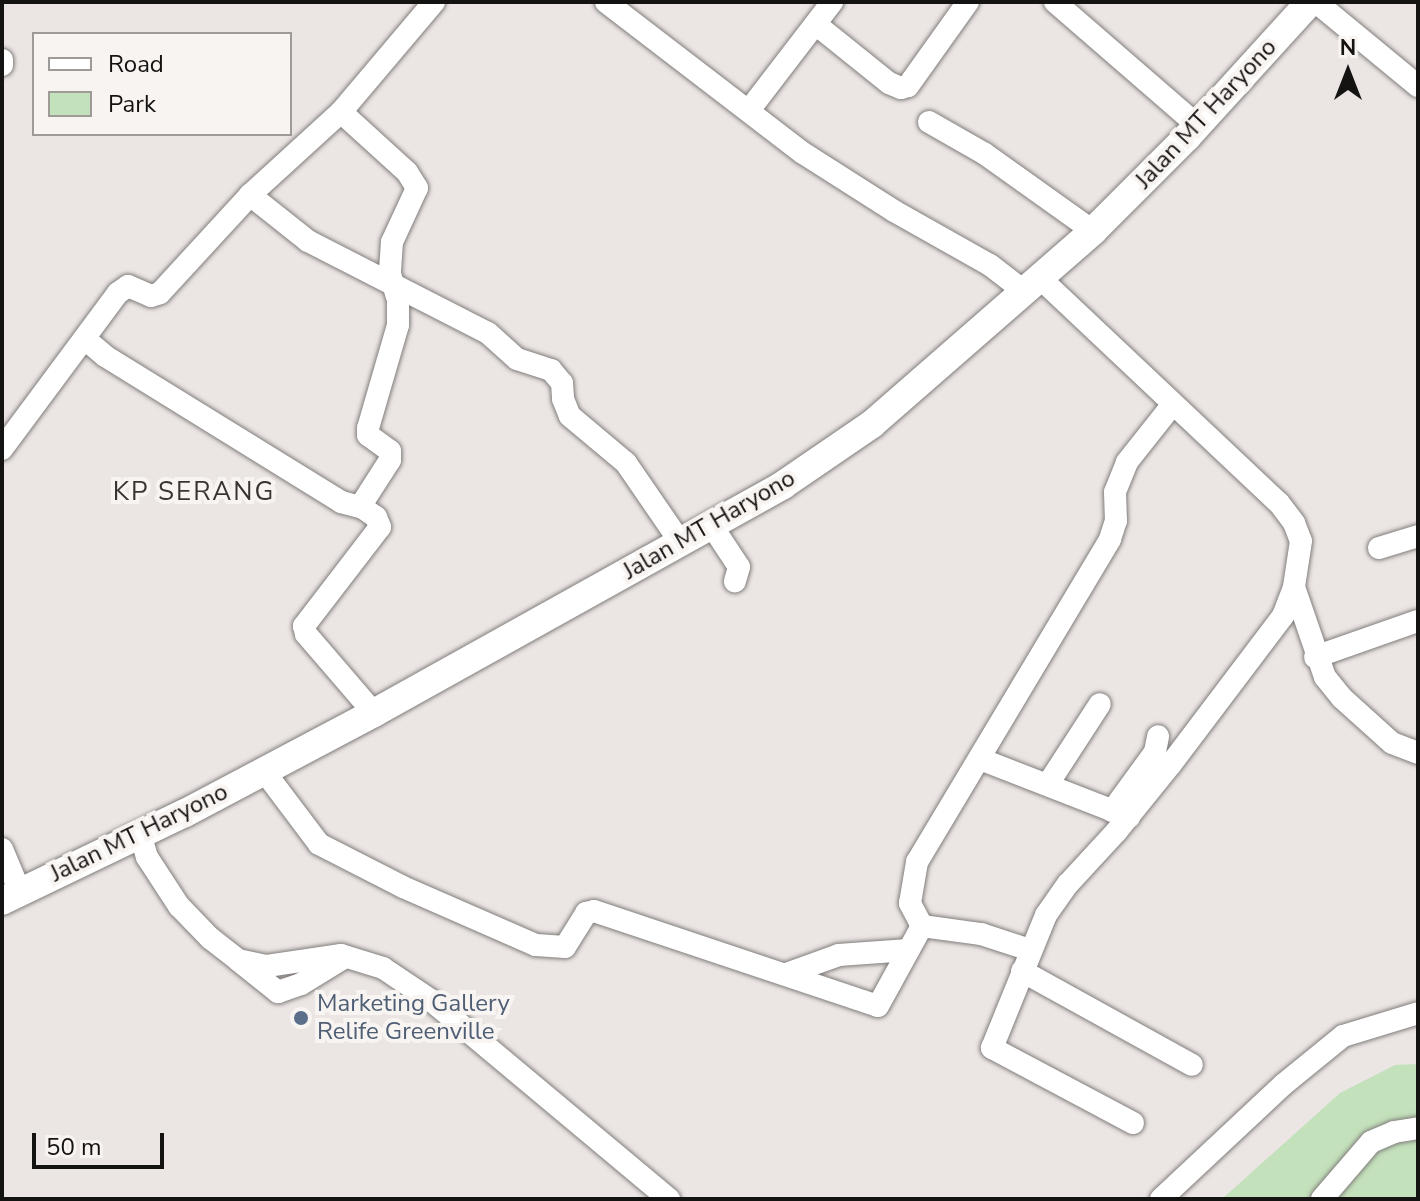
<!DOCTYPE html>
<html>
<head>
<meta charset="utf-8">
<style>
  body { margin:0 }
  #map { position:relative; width:1420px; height:1201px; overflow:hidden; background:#ebe6e4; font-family:"Nunito Sans",sans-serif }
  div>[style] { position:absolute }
  .green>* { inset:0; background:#c3e1bb }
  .roads { filter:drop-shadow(0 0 2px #817d7b) drop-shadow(0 0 2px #817d7b) }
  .minor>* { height:22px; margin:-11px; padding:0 11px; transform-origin:11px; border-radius:11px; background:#fff }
  .major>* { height:28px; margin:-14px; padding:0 14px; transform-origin:14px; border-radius:14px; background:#fff }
  .dots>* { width:22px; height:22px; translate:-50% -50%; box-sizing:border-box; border:4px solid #f8f4f1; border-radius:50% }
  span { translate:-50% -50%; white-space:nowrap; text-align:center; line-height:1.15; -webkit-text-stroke:8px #f8f4f1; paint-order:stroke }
  .street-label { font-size:24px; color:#151312 }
  .service-label { font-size:24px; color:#4e5e75 }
  .left { translate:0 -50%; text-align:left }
  .neighbourhood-label { font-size:26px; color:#373432; letter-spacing:2px }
  .frame { position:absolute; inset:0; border:4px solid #151312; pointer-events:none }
  .legend { position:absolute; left:32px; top:32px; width:260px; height:104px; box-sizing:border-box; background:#f8f4f1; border:2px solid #9d9a98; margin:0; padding:10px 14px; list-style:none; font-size:24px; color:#151312 }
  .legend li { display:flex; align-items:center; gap:16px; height:40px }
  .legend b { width:40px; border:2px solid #9d9a98 }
  .north { position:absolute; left:1308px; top:32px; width:80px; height:80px; -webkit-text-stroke:6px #f8f4f1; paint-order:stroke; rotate:0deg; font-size:22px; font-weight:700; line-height:32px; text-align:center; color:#151312 }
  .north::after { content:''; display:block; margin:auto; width:28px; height:36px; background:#151312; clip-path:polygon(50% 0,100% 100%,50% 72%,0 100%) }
  .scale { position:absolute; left:32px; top:1133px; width:132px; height:36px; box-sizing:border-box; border:4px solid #151312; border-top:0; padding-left:10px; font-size:24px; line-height:28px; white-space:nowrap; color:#151312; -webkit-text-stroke:6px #f8f4f1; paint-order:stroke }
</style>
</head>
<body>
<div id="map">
  <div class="green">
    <div style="clip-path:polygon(1418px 1064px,1418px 1199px,1222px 1199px,1340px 1093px,1395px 1065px)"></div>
  </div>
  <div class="roads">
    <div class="minor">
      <div style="left:606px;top:2px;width:248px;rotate:37.5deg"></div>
      <div style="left:803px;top:153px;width:108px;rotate:32.5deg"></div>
      <div style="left:894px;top:211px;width:110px;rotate:29.4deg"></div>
      <div style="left:990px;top:265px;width:44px;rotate:37.6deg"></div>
      <div style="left:1055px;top:2px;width:189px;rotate:40.9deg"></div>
      <div style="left:1316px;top:2px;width:132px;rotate:39.5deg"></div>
      <div style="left:818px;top:26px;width:91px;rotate:38.8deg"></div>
      <div style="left:889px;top:83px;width:13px;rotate:23deg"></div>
      <div style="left:901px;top:88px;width:7px;rotate:-16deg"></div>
      <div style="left:908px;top:86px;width:103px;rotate:-54.5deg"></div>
      <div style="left:2px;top:60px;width:5px;rotate:90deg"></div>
      <div style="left:750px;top:109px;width:135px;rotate:-52.5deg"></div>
      <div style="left:341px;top:112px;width:89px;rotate:42.3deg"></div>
      <div style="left:407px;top:172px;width:19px;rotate:58deg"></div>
      <div style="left:417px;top:188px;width:60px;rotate:114.8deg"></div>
      <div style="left:392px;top:242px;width:32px;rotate:94deg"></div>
      <div style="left:390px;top:274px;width:27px;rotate:73deg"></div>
      <div style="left:398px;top:300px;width:25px;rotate:90deg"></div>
      <div style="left:398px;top:325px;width:107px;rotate:106.2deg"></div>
      <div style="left:368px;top:428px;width:7px;rotate:90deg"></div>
      <div style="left:368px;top:435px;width:27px;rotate:36deg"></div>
      <div style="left:390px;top:451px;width:9px;rotate:90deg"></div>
      <div style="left:390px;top:460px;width:50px;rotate:122.7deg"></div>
      <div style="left:363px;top:502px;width:6px;rotate:90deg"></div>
      <div style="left:363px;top:508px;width:16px;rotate:35deg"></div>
      <div style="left:376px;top:517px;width:11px;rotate:68deg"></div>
      <div style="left:380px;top:527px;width:125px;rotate:127.5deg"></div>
      <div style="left:304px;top:626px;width:8px;rotate:76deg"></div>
      <div style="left:306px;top:634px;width:104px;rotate:49.3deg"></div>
      <div style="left:929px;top:122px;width:64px;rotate:29.7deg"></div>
      <div style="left:985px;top:154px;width:133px;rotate:35.5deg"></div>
      <div style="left:250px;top:195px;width:74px;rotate:38.4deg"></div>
      <div style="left:308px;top:241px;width:202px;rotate:27.1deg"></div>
      <div style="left:488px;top:333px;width:39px;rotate:42deg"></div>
      <div style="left:517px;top:359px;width:36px;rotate:18deg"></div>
      <div style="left:551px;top:370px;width:17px;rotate:50deg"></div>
      <div style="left:562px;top:383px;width:16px;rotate:86deg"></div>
      <div style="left:563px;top:399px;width:18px;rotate:68deg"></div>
      <div style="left:570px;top:416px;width:73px;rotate:40deg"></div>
      <div style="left:626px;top:463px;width:97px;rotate:55.5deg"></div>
      <div style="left:1040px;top:278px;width:328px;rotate:43.3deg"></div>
      <div style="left:1279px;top:503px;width:25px;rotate:53deg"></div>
      <div style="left:1294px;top:523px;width:19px;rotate:69deg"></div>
      <div style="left:1301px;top:541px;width:47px;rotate:98.7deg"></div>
      <div style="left:1294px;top:587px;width:95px;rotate:71deg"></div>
      <div style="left:1325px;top:677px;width:27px;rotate:51deg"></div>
      <div style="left:1342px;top:698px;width:67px;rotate:42deg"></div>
      <div style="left:1392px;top:743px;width:28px;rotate:21deg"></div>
      <div style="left:85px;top:339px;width:26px;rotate:40deg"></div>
      <div style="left:105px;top:356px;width:278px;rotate:31.7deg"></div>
      <div style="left:341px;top:502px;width:23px;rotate:15deg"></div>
      <div style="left:2px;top:449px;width:194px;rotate:-53.4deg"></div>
      <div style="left:118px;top:293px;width:12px;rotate:-35deg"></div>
      <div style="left:128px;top:286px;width:25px;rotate:23deg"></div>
      <div style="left:151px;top:296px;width:9px;rotate:-18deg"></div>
      <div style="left:160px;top:293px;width:133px;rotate:-47.4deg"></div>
      <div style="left:250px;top:195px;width:123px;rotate:-42.4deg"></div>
      <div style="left:341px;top:112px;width:144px;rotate:-49.8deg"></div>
      <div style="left:712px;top:526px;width:49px;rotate:56.6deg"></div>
      <div style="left:739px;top:567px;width:15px;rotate:106deg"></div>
      <div style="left:1379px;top:548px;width:41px;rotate:-17.1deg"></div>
      <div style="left:1315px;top:657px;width:109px;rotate:-19.3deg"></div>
      <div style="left:980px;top:759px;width:160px;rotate:21.3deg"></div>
      <div style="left:264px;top:771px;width:91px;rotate:53deg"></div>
      <div style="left:319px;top:844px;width:94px;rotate:27.1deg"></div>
      <div style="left:403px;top:887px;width:145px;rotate:23.6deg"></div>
      <div style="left:536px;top:945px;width:29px;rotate:4deg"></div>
      <div style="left:565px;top:947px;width:40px;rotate:-58deg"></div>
      <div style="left:586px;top:913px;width:8px;rotate:-14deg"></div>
      <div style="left:594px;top:911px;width:299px;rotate:18.5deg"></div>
      <div style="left:878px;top:1006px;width:91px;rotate:-61.2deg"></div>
      <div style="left:922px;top:926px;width:26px;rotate:-118deg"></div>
      <div style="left:910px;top:903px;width:42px;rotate:-80.3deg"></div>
      <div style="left:917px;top:862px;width:376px;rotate:-59.1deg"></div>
      <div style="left:1110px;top:539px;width:19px;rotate:-72deg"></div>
      <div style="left:1116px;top:521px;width:29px;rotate:-92deg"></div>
      <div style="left:1115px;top:492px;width:32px;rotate:-68deg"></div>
      <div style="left:1127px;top:462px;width:74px;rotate:-51.6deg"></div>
      <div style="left:1048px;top:784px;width:95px;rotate:-57deg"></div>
      <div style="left:1112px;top:811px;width:73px;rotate:-53.9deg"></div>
      <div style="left:1155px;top:752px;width:16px;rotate:-79deg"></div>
      <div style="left:140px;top:833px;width:25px;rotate:74deg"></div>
      <div style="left:147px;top:857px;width:59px;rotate:56.9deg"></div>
      <div style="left:179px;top:906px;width:45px;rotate:45.9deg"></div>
      <div style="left:210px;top:938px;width:36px;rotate:38deg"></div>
      <div style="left:238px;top:960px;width:30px;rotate:12deg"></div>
      <div style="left:267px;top:966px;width:75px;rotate:-8.5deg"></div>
      <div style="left:341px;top:955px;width:44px;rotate:17.2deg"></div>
      <div style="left:383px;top:968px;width:59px;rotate:34deg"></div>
      <div style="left:432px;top:1001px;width:309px;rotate:39.9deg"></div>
      <div style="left:2px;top:849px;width:47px;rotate:67.3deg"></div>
      <div style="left:922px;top:926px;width:60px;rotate:7.7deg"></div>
      <div style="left:981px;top:934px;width:52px;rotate:18.1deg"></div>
      <div style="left:239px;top:961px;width:50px;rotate:38.5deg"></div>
      <div style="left:278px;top:992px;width:24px;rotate:-19deg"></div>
      <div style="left:301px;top:984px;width:52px;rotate:-31.5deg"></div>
      <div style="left:1022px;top:971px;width:194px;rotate:28.9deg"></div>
      <div style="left:786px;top:974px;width:56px;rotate:-19.7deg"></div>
      <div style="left:839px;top:955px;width:69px;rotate:-4.1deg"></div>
      <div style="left:1133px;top:1123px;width:160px;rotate:-152deg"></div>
      <div style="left:992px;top:1048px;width:144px;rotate:-67.9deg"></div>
      <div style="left:1046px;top:915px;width:38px;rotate:-55deg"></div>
      <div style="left:1068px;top:884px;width:71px;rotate:-47.3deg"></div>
      <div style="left:1116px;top:832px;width:87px;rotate:-51deg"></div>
      <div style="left:1171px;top:764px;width:186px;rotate:-52.9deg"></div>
      <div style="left:1283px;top:616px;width:31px;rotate:-69deg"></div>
      <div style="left:1161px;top:1199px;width:168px;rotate:-43.1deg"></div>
      <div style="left:1284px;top:1084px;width:76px;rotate:-39.1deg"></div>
      <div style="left:1343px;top:1036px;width:78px;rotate:-17deg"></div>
      <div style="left:1322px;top:1199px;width:75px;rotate:-49.3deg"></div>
      <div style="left:1371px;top:1142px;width:25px;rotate:-23deg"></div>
      <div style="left:1394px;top:1132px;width:24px;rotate:-9deg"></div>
    </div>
    <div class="major">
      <div style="left:2px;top:901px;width:203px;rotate:-25.7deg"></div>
      <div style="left:185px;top:813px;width:214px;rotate:-27.9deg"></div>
      <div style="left:374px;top:713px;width:468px;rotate:-29.1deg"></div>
      <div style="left:783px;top:485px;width:108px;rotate:-34.4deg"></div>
      <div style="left:872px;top:424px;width:293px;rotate:-41.1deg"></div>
      <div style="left:1093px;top:231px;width:133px;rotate:-45deg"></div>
      <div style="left:1187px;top:137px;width:183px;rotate:-47.7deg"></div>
    </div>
  </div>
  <div class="dots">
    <div style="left:301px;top:1018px;background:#5c6f8a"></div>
  </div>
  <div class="street-label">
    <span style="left:1206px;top:114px;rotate:-47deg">Jalan MT Haryono</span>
    <span style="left:709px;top:525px;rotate:-30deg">Jalan MT Haryono</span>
    <span style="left:139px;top:833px;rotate:-26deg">Jalan MT Haryono</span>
  </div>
  <div class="service-label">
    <span class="left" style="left:317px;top:1018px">Marketing Gallery<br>Relife Greenville</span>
  </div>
  <div class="neighbourhood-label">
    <span style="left:194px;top:492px">KP SERANG</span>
  </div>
  <div class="frame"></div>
  <ul class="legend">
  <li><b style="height:10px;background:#fff"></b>Road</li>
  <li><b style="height:22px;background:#c3e1bb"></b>Park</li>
  </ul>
  <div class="north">N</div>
  <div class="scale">50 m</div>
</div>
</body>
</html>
